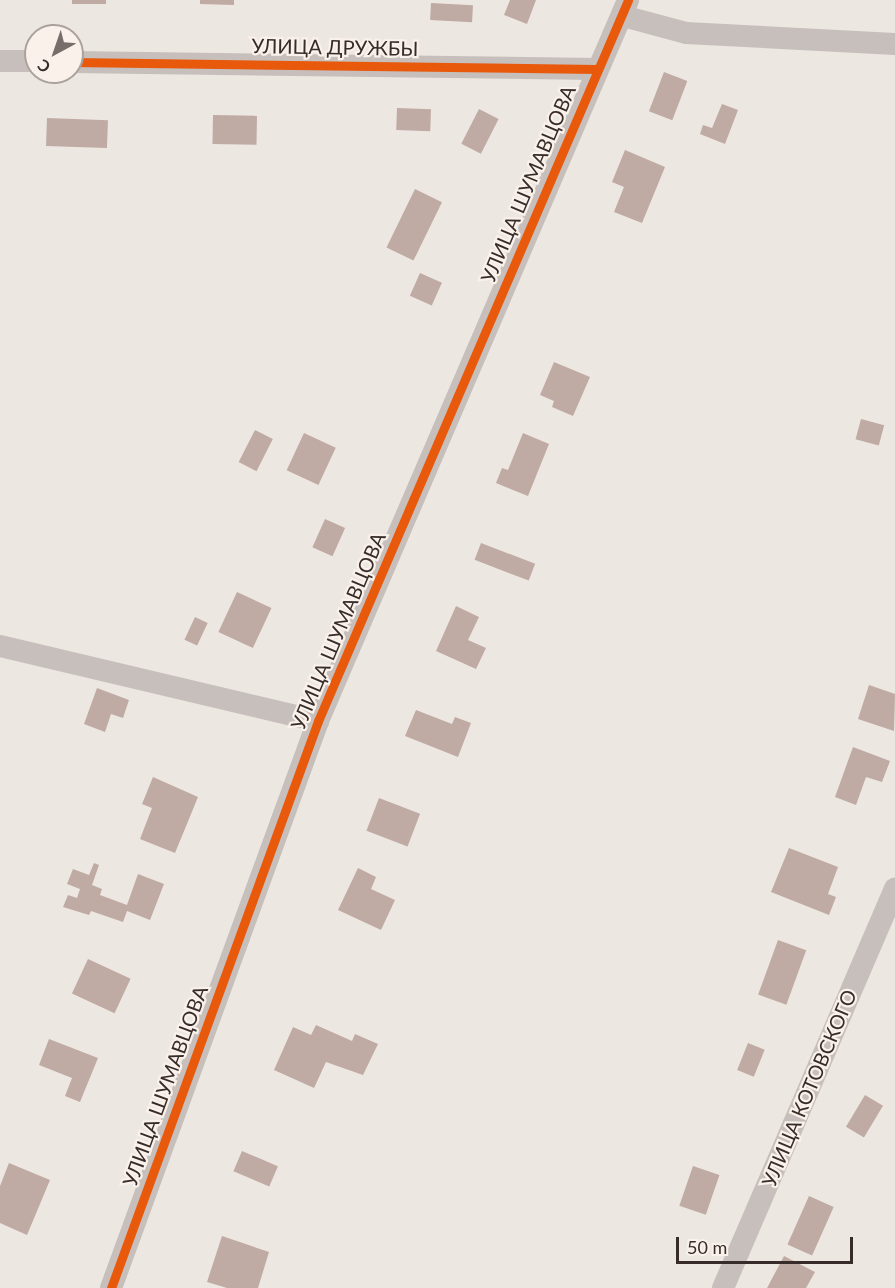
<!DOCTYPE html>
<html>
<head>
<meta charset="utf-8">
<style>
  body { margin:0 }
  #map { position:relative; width:895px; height:1288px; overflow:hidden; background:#ede7e2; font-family:Lato,sans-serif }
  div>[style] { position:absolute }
  .building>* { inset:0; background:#c0aaa4; transform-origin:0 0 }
  .street>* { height:22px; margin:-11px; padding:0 11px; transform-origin:11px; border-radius:11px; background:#c6bfbb }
  .cycleway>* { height:9px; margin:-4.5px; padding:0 4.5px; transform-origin:4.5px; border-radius:4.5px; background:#e8590c }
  span { translate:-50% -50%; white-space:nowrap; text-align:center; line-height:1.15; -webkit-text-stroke:4.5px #f9f1ea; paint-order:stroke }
  .street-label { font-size:20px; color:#372c29 }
  .north { position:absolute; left:24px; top:24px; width:60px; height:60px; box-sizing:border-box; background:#f9f1ea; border:2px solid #aba29d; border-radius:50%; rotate:220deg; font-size:16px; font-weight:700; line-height:24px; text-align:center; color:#372c29 }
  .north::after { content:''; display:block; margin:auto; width:21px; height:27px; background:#776d6a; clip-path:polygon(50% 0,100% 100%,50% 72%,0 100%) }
  .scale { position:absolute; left:676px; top:1237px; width:177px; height:27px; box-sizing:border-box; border:3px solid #372c29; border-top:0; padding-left:8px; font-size:18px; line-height:21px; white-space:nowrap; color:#372c29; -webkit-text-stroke:4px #f9f1ea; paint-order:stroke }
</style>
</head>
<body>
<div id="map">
  <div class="building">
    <div style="left:72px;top:0;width:34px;height:4px"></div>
    <div style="clip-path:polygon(200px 0,234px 0,234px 5px,200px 4px)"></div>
    <div style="clip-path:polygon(510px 0,536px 0,527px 24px,504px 15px)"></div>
    <div style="left:431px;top:3px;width:42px;height:17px;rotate:3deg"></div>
    <div style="left:664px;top:72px;width:25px;height:42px;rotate:21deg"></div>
    <div style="clip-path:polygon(722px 104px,738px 110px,725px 144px,700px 134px,703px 125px,712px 128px)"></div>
    <div style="left:397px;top:108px;width:34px;height:22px;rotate:2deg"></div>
    <div style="left:479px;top:109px;width:22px;height:39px;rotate:27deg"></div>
    <div style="left:213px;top:115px;width:44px;height:29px;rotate:1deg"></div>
    <div style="left:47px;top:118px;width:61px;height:28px;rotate:2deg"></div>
    <div style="clip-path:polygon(625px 150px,665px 167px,642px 223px,614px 212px,624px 187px,612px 182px)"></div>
    <div style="left:415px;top:189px;width:30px;height:65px;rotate:26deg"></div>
    <div style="left:420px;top:273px;width:24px;height:25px;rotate:24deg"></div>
    <div style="clip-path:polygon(554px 362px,590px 377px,573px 416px,552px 407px,554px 401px,540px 395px)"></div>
    <div style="left:861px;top:419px;width:24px;height:21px;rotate:15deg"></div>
    <div style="left:255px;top:430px;width:20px;height:36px;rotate:27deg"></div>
    <div style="left:304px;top:433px;width:35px;height:41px;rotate:25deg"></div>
    <div style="clip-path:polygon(523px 433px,549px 444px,528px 496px,496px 483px,502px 468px,508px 470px)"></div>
    <div style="left:325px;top:519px;width:22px;height:31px;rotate:24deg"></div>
    <div style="left:481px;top:543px;width:58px;height:18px;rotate:21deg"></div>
    <div style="left:237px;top:592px;width:38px;height:44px;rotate:25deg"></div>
    <div style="clip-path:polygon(456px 606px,479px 617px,468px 640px,486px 648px,476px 669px,436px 651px)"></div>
    <div style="left:195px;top:617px;width:14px;height:25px;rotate:25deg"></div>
    <div style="clip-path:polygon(869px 685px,895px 694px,894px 731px,858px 719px)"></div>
    <div style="clip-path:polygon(97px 688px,129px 700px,123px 718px,111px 714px,105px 732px,84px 724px)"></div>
    <div style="clip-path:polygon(416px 710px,452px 724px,455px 717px,471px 723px,458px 757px,405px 736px)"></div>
    <div style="clip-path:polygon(853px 747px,890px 761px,882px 782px,866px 777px,856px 805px,835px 797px)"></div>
    <div style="clip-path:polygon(153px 777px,198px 797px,175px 853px,140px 839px,152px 808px,142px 804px)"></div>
    <div style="left:379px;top:798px;width:44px;height:35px;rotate:21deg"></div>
    <div style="clip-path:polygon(789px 848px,838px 867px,828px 894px,836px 897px,829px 915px,771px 892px)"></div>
    <div style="clip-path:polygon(94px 863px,99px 865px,92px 885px,102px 889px,100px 895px,127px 905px,138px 874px,164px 884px,150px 920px,127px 911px,123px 922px,91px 911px,89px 915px,63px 907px,68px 895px,77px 898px,80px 889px,67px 884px,73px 869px,89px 875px)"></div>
    <div style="clip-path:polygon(358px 868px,376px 877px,371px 889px,395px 900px,381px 930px,338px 910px)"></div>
    <div style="left:778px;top:940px;width:30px;height:58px;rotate:20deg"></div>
    <div style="left:88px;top:959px;width:47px;height:38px;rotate:25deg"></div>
    <div style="clip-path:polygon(316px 1025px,352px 1041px,355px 1034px,378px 1044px,363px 1075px,326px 1062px,314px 1088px,274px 1070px,293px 1027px,311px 1035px)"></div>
    <div style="clip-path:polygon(49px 1039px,98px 1058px,80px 1102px,65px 1096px,72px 1078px,39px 1065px)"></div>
    <div style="left:748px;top:1043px;width:18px;height:29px;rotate:22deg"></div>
    <div style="left:865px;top:1095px;width:21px;height:37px;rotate:31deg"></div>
    <div style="left:242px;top:1151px;width:39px;height:22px;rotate:23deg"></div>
    <div style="clip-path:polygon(9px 1163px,50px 1180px,27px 1235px,0 1223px,0 1186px)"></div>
    <div style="left:693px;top:1166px;width:28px;height:42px;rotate:19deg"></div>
    <div style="left:809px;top:1196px;width:27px;height:53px;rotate:24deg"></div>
    <div style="clip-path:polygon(222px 1236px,269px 1252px,258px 1288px,227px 1288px,207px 1282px)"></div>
    <div style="clip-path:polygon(784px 1256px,815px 1272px,806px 1288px,767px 1288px)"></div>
  </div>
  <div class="street">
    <div style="left:623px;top:16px;width:65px;rotate:15.1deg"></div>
    <div style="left:686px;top:33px;width:209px;rotate:3deg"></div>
    <div style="left:0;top:61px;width:36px"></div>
    <div style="left:72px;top:62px;width:525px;rotate:0.76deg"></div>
    <div style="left:0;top:646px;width:327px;rotate:13.3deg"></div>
    <div style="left:111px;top:1288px;width:604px;rotate:-69.94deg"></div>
    <div style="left:318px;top:721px;width:785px;rotate:-66.73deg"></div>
    <div style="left:723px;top:1288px;width:435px;rotate:-66.7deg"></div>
  </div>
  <div class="cycleway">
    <div style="left:72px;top:62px;width:525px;rotate:0.76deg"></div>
    <div style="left:111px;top:1288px;width:604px;rotate:-69.94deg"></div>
    <div style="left:318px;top:721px;width:785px;rotate:-66.73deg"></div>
  </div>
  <div class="street-label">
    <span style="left:335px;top:47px;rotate:1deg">УЛИЦА ДРУЖБЫ</span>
    <span style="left:528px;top:184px;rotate:-67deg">УЛИЦА ШУМАВЦОВА</span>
    <span style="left:338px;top:631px;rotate:-67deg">УЛИЦА ШУМАВЦОВА</span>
    <span style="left:165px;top:1086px;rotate:-70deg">УЛИЦА ШУМАВЦОВА</span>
    <span style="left:809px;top:1088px;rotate:-67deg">УЛИЦА КОТОВСКОГО</span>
  </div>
  <div class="north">С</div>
  <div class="scale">50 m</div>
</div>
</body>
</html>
